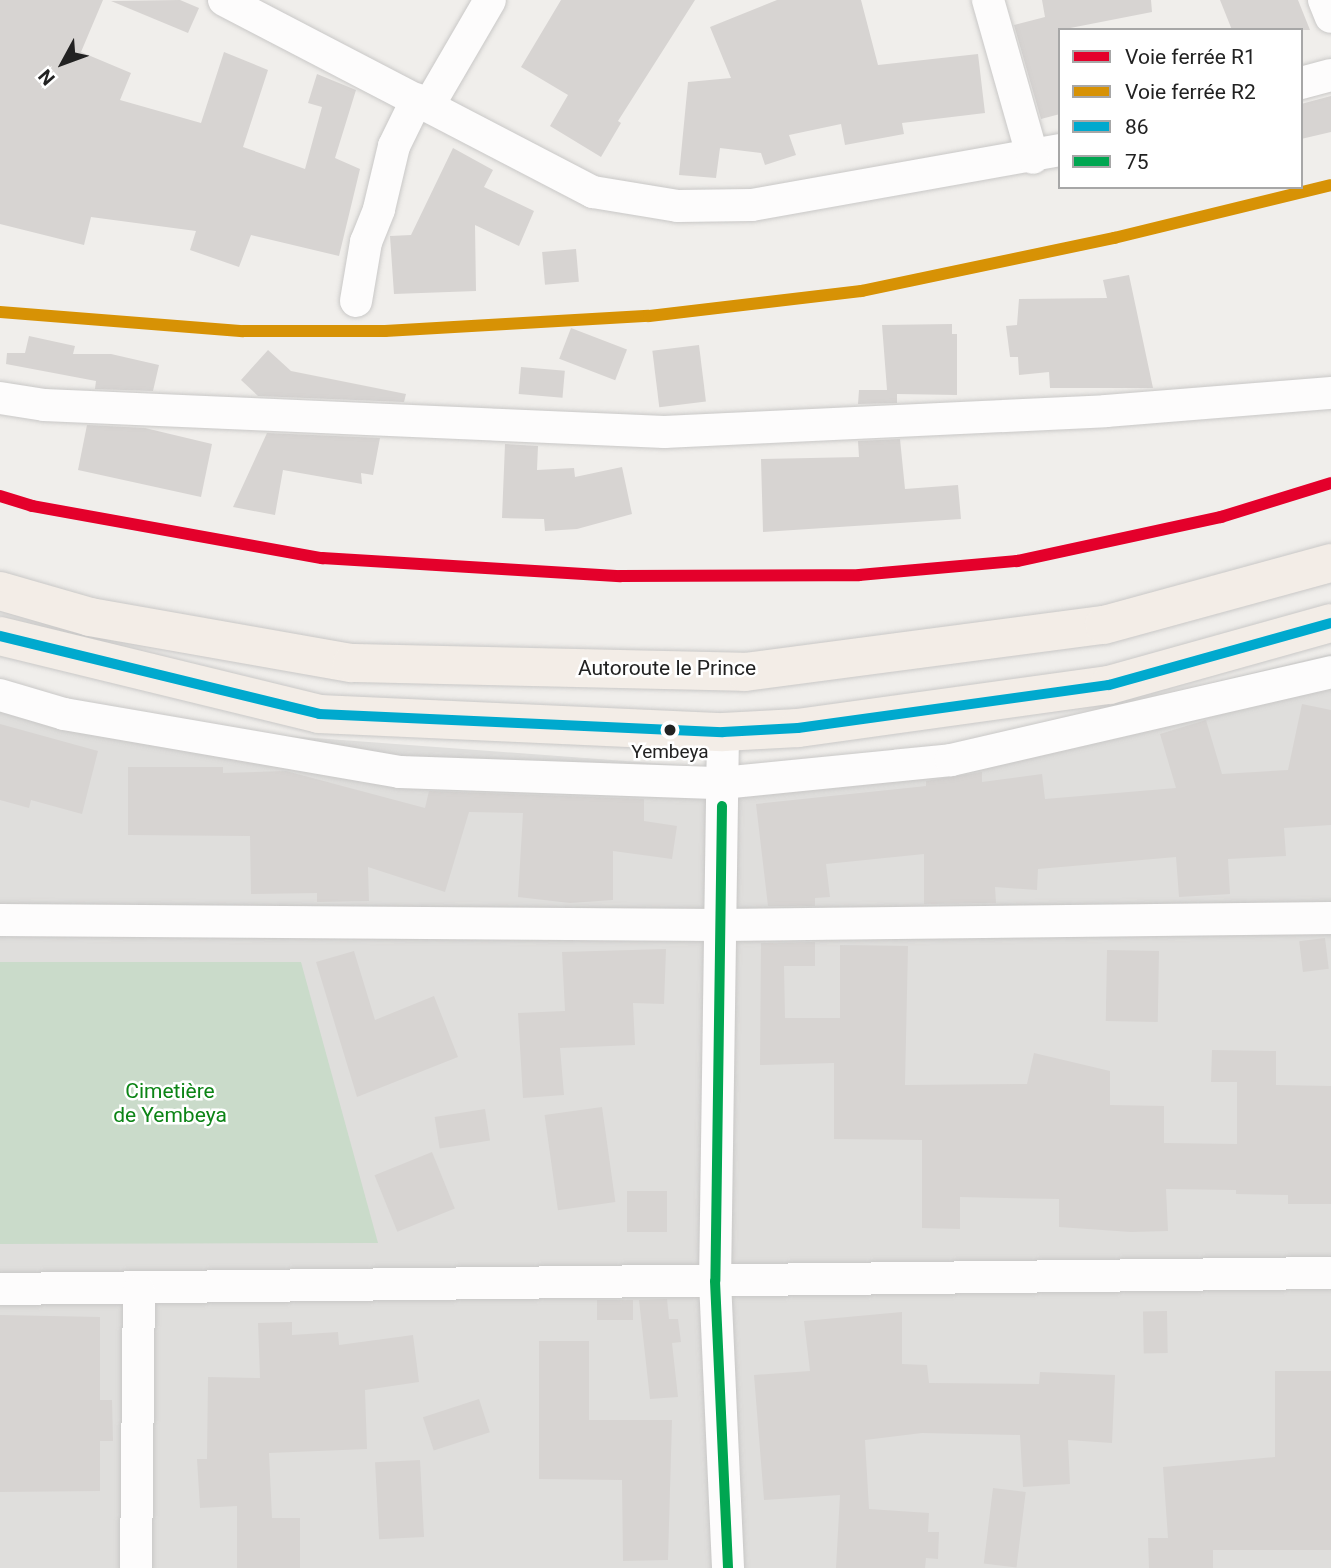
<!DOCTYPE html>
<html>
<head>
<meta charset="utf-8">
<style>
  body { margin:0 }
  #map { position:relative; width:1331px; height:1568px; overflow:hidden; background:#f0eeeb; font-family:Roboto,sans-serif }
  div>[style] { position:absolute }
  .residential>* { inset:0; background:#dfdedc }
  .cemetery>* { inset:0; background:#cadbca }
  .building>* { inset:0; background:#d7d4d2; transform-origin:0 0 }
  .roads { filter:drop-shadow(0 0 2px #c9c8c7) drop-shadow(0 0 2px #c9c8c7) }
  .minor>* { height:32px; margin:-16px; padding:0 16px; transform-origin:16px; border-radius:16px; background:#fdfcfc }
  .major>* { height:38px; margin:-19px; padding:0 19px; transform-origin:19px; border-radius:19px; background:#f3ede7 }
  .rail>* { height:8px; margin-top:-4px; transform-origin:0; background:repeating-linear-gradient(90deg,#fff 0 16px,#ccc 0 32px); box-sizing:border-box; border-block:2px solid #ccc }
  .bus-1>* { height:10px; margin:-5px; padding:0 5px; transform-origin:5px; border-radius:5px; background:#00a9ce }
  .bus-2>* { height:10px; margin:-5px; padding:0 5px; transform-origin:5px; border-radius:5px; background:#00a651 }
  .rail-1>* { height:12px; margin:-6px; padding:0 6px; transform-origin:6px; border-radius:6px; background:#e4002b }
  .rail-2>* { height:12px; margin:-6px; padding:0 6px; transform-origin:6px; border-radius:6px; background:#d79205 }
  .dots>* { width:19px; height:19px; translate:-50% -50%; box-sizing:border-box; border:4px solid #fff; border-radius:50% }
  span { translate:-50% -50%; white-space:nowrap; text-align:center; line-height:1.15; -webkit-text-stroke:5px #fff; paint-order:stroke }
  .bus-label { font-size:19px; color:#222 }
  .street-label { font-size:21px; color:#222 }
  .park-label { font-size:21px; color:#0c8416 }
  .legend { position:absolute; left:1058px; top:28px; width:245px; height:161px; box-sizing:border-box; background:#fff; border:2px solid #a7a7a7; margin:0; padding:9px 12px; list-style:none; font-size:21px; color:#222 }
  .legend li { display:flex; align-items:center; gap:14px; height:35px }
  .legend b { width:35px; border:2px solid #a7a7a7 }
  .north { position:absolute; left:28px; top:28px; width:70px; height:70px; -webkit-text-stroke:5px #fff; paint-order:stroke; rotate:229deg; font-size:19px; font-weight:700; line-height:28px; text-align:center; color:#222 }
  .north::after { content:''; display:block; margin:auto; width:24px; height:32px; background:#222; clip-path:polygon(50% 0,100% 100%,50% 72%,0 100%) }
</style>
</head>
<body>
<div id="map">
  <div class="residential">
    <div style="clip-path:polygon(1331px 654px,1331px 1568px,0 1568px,0 689px,100px 722px,826px 776px)"></div>
  </div>
  <div class="cemetery">
    <div style="clip-path:polygon(0 962px,301px 962px,378px 1243px,0 1244px)"></div>
  </div>
  <div class="building">
    <div style="clip-path:polygon(0 0,103px 0,81px 52px,131px 73px,120px 100px,201px 123px,224px 52px,268px 70px,243px 147px,305px 169px,322px 107px,308px 103px,317px 74px,356px 90px,335px 158px,360px 169px,339px 256px,251px 235px,239px 267px,190px 250px,196px 231px,91px 217px,84px 245px,0 224px)"></div>
    <div style="clip-path:polygon(180px 0,199px 8px,188px 33px,111px 1px)"></div>
    <div style="clip-path:polygon(561px 0,695px 0,618px 121px,621px 123px,601px 157px,550px 126px,568px 95px,521px 67px)"></div>
    <div style="clip-path:polygon(777px 0,861px 0,878px 65px,978px 54px,985px 113px,902px 123px,904px 134px,845px 145px,841px 124px,789px 135px,796px 155px,765px 165px,761px 153px,720px 148px,716px 178px,679px 175px,688px 82px,731px 78px,710px 27px)"></div>
    <div style="clip-path:polygon(1042px 0,1151px 0,1152px 12px,1060px 30px,1060px 114px,1041px 119px,1014px 25px,1045px 17px)"></div>
    <div style="clip-path:polygon(1220px 0,1298px 0,1310px 30px,1232px 30px)"></div>
    <div style="clip-path:polygon(1331px 96px,1331px 132px,1301px 139px,1301px 104px)"></div>
    <div style="clip-path:polygon(453px 148px,493px 170px,484px 187px,534px 211px,519px 246px,475px 225px,476px 291px,394px 294px,390px 236px,411px 235px)"></div>
    <div style="left:576px;top:249px;width:33px;height:34px;rotate:85deg"></div>
    <div style="clip-path:polygon(1129px 275px,1153px 388px,1050px 388px,1049px 372px,1019px 375px,1018px 357px,1010px 357px,1006px 326px,1017px 325px,1019px 299px,1107px 298px,1103px 280px)"></div>
    <div style="clip-path:polygon(952px 324px,952px 334px,957px 334px,957px 395px,897px 394px,897px 403px,858px 404px,859px 390px,887px 390px,882px 325px)"></div>
    <div style="left:571px;top:328px;width:60px;height:33px;rotate:21deg"></div>
    <div style="clip-path:polygon(29px 336px,75px 346px,73px 354px,111px 354px,159px 365px,153px 391px,95px 389px,96px 381px,6px 364px,7px 353px,25px 353px)"></div>
    <div style="left:699px;top:345px;width:57px;height:47px;rotate:83deg"></div>
    <div style="clip-path:polygon(268px 350px,291px 371px,406px 394px,404px 402px,258px 396px,241px 380px)"></div>
    <div style="left:521px;top:367px;width:44px;height:27px;rotate:5deg"></div>
    <div style="clip-path:polygon(87px 425px,145px 428px,212px 444px,201px 497px,78px 470px)"></div>
    <div style="clip-path:polygon(267px 433px,380px 438px,373px 475px,361px 473px,362px 484px,283px 470px,275px 515px,233px 507px)"></div>
    <div style="clip-path:polygon(900px 439px,905px 489px,958px 485px,961px 519px,763px 532px,761px 459px,859px 457px,858px 441px)"></div>
    <div style="clip-path:polygon(505px 444px,538px 446px,537px 470px,574px 468px,575px 477px,622px 467px,632px 514px,577px 529px,545px 531px,544px 519px,502px 518px)"></div>
    <div style="clip-path:polygon(1302px 704px,1331px 710px,1331px 825px,1284px 828px,1286px 856px,1228px 859px,1230px 894px,1179px 897px,1176px 857px,1038px 869px,1037px 890px,995px 887px,996px 903px,924px 904px,924px 854px,826px 864px,830px 897px,815px 898px,815px 906px,768px 906px,756px 804px,926px 786px,926px 781px,982px 772px,982px 782px,1042px 774px,1045px 799px,1176px 788px,1160px 734px,1206px 720px,1222px 774px,1288px 770px)"></div>
    <div style="clip-path:polygon(0 724px,98px 751px,82px 814px,31px 800px,29px 808px,0 800px)"></div>
    <div style="clip-path:polygon(128px 767px,223px 767px,223px 773px,286px 771px,425px 808px,429px 791px,644px 799px,644px 821px,677px 826px,672px 859px,613px 851px,613px 900px,570px 903px,518px 897px,523px 813px,469px 812px,445px 892px,368px 867px,369px 901px,317px 902px,317px 893px,251px 894px,250px 836px,128px 835px)"></div>
    <div style="left:1325px;top:938px;width:31px;height:26px;rotate:83deg"></div>
    <div style="clip-path:polygon(815px 942px,815px 966px,784px 966px,785px 1018px,840px 1018px,840px 945px,908px 946px,905px 1085px,1027px 1084px,1034px 1053px,1110px 1071px,1110px 1105px,1164px 1106px,1164px 1143px,1237px 1144px,1237px 1082px,1211px 1082px,1212px 1050px,1276px 1051px,1276px 1085px,1331px 1086px,1331px 1204px,1288px 1204px,1288px 1195px,1236px 1194px,1236px 1190px,1166px 1189px,1168px 1231px,1131px 1232px,1059px 1227px,1059px 1199px,960px 1197px,960px 1229px,922px 1228px,922px 1140px,834px 1139px,834px 1063px,760px 1065px,761px 943px)"></div>
    <div style="clip-path:polygon(666px 949px,664px 1004px,633px 1003px,635px 1045px,560px 1048px,564px 1095px,523px 1098px,518px 1013px,565px 1011px,562px 952px)"></div>
    <div style="left:1107px;top:950px;width:52px;height:71px;rotate:1deg"></div>
    <div style="clip-path:polygon(354px 951px,375px 1020px,434px 996px,458px 1057px,357px 1097px,316px 962px)"></div>
    <div style="left:602px;top:1107px;width:96px;height:58px;rotate:82deg"></div>
    <div style="left:485px;top:1109px;width:32px;height:51px;rotate:81deg"></div>
    <div style="left:432px;top:1152px;width:61px;height:62px;rotate:68deg"></div>
    <div style="left:627px;top:1191px;width:40px;height:41px"></div>
    <div style="clip-path:polygon(667px 1299px,669px 1319px,678px 1319px,681px 1342px,672px 1343px,678px 1397px,650px 1399px,639px 1300px)"></div>
    <div style="left:597px;top:1300px;width:36px;height:20px"></div>
    <div style="left:1167px;top:1311px;width:42px;height:24px;rotate:89deg"></div>
    <div style="clip-path:polygon(902px 1312px,902px 1364px,927px 1365px,929px 1383px,1039px 1384px,1040px 1372px,1115px 1375px,1112px 1443px,1068px 1440px,1070px 1484px,1023px 1487px,1020px 1435px,922px 1433px,865px 1440px,869px 1509px,929px 1513px,928px 1532px,939px 1532px,938px 1559px,926px 1558px,925px 1568px,836px 1568px,840px 1495px,764px 1500px,754px 1375px,810px 1371px,804px 1321px)"></div>
    <div style="clip-path:polygon(0 1315px,100px 1317px,100px 1400px,112px 1400px,113px 1441px,100px 1441px,100px 1491px,0 1492px)"></div>
    <div style="clip-path:polygon(292px 1322px,292px 1335px,338px 1332px,339px 1345px,413px 1335px,419px 1382px,365px 1390px,367px 1449px,269px 1453px,272px 1518px,300px 1518px,300px 1568px,237px 1568px,237px 1506px,200px 1508px,197px 1459px,207px 1459px,208px 1377px,260px 1378px,258px 1323px)"></div>
    <div style="clip-path:polygon(539px 1341px,589px 1341px,589px 1420px,672px 1420px,668px 1560px,623px 1561px,622px 1480px,539px 1479px)"></div>
    <div style="clip-path:polygon(1275px 1371px,1331px 1371px,1331px 1550px,1213px 1550px,1213px 1568px,1149px 1568px,1148px 1538px,1168px 1538px,1163px 1467px,1275px 1457px)"></div>
    <div style="left:479px;top:1399px;width:35px;height:59px;rotate:72deg"></div>
    <div style="left:420px;top:1460px;width:77px;height:45px;rotate:87deg"></div>
    <div style="left:993px;top:1488px;width:33px;height:76px;rotate:7deg"></div>
  </div>
  <div class="roads">
    <div class="minor">
      <div style="left:224px;top:0;width:416px;rotate:27.5deg"></div>
      <div style="left:593px;top:192px;width:86px;rotate:9.4deg"></div>
      <div style="left:678px;top:206px;width:74px;rotate:-0.8deg"></div>
      <div style="left:752px;top:205px;width:313px;rotate:-10.1deg"></div>
      <div style="left:988px;top:0;width:164px;rotate:74.1deg"></div>
      <div style="left:1324px;top:0;width:18px;rotate:68deg"></div>
      <div style="left:1301px;top:83px;width:31px;rotate:-15deg"></div>
      <div style="left:429px;top:105px;width:121px;rotate:-59.8deg"></div>
      <div style="left:356px;top:301px;width:60px;rotate:-80.4deg"></div>
      <div style="left:366px;top:242px;width:35px;rotate:-68deg"></div>
      <div style="left:379px;top:209px;width:65px;rotate:-76.6deg"></div>
      <div style="left:394px;top:146px;width:52px;rotate:-63.9deg"></div>
      <div style="left:0;top:398px;width:45px;rotate:9deg"></div>
      <div style="left:44px;top:405px;width:621px;rotate:2.49deg"></div>
      <div style="left:664px;top:432px;width:442px;rotate:-2.7deg"></div>
      <div style="left:1106px;top:411px;width:226px;rotate:-4.6deg"></div>
      <div style="left:0;top:695px;width:67px;rotate:16.5deg"></div>
      <div style="left:64px;top:714px;width:341px;rotate:9.8deg"></div>
      <div style="left:400px;top:772px;width:322px;rotate:2deg"></div>
      <div style="left:722px;top:783px;width:230px;rotate:-5.7deg"></div>
      <div style="left:951px;top:760px;width:390px;rotate:-13deg"></div>
      <div style="left:723px;top:732px;width:549px;rotate:90.83deg"></div>
      <div style="left:715px;top:1281px;width:287px;rotate:87.4deg"></div>
      <div style="left:0;top:920px;width:721px;rotate:0.4deg"></div>
      <div style="left:721px;top:925px;width:610px;rotate:-0.66deg"></div>
      <div style="left:0;top:1289px;width:1331px;rotate:-0.69deg"></div>
      <div style="left:136px;top:1568px;width:277px;rotate:-89.4deg"></div>
    </div>
    <div class="major">
      <div style="left:0;top:591px;width:94px;rotate:16.1deg"></div>
      <div style="left:90px;top:617px;width:266px;rotate:10deg"></div>
      <div style="left:352px;top:663px;width:393px;rotate:1.3deg"></div>
      <div style="left:745px;top:672px;width:362px;rotate:-7.5deg"></div>
      <div style="left:1104px;top:625px;width:235px;rotate:-15.3deg"></div>
      <div style="left:0;top:636px;width:328px;rotate:13.7deg"></div>
      <div style="left:319px;top:714px;width:404px;rotate:2.6deg"></div>
      <div style="left:723px;top:732px;width:75px;rotate:-3.1deg"></div>
      <div style="left:798px;top:728px;width:314px;rotate:-7.9deg"></div>
      <div style="left:1109px;top:685px;width:230px;rotate:-15.6deg"></div>
    </div>
  </div>
  <div class="rail">
    <div style="left:0;top:496px;width:34px;rotate:17deg"></div>
    <div style="left:32px;top:506px;width:295px;rotate:10.2deg"></div>
    <div style="left:322px;top:558px;width:299px;rotate:3.5deg"></div>
    <div style="left:620px;top:576px;width:239px;rotate:-0.2deg"></div>
    <div style="left:859px;top:575px;width:159px;rotate:-5.1deg"></div>
    <div style="left:1017px;top:561px;width:209px;rotate:-12.2deg"></div>
    <div style="left:1221px;top:517px;width:115px;rotate:-17.2deg"></div>
  </div>
  <div class="bus-1">
    <div style="left:0;top:636px;width:328px;rotate:13.7deg"></div>
    <div style="left:319px;top:714px;width:404px;rotate:2.6deg"></div>
    <div style="left:723px;top:732px;width:75px;rotate:-3.1deg"></div>
    <div style="left:798px;top:728px;width:314px;rotate:-7.9deg"></div>
    <div style="left:1109px;top:685px;width:230px;rotate:-15.6deg"></div>
  </div>
  <div class="bus-2">
    <div style="left:722px;top:806px;width:475px;rotate:90.8deg"></div>
    <div style="left:715px;top:1281px;width:287px;rotate:87.4deg"></div>
  </div>
  <div class="rail-1">
    <div style="left:0;top:496px;width:34px;rotate:17deg"></div>
    <div style="left:32px;top:506px;width:295px;rotate:10.2deg"></div>
    <div style="left:322px;top:558px;width:299px;rotate:3.5deg"></div>
    <div style="left:620px;top:576px;width:239px;rotate:-0.2deg"></div>
    <div style="left:859px;top:575px;width:159px;rotate:-5.1deg"></div>
    <div style="left:1017px;top:561px;width:209px;rotate:-12.2deg"></div>
    <div style="left:1221px;top:517px;width:115px;rotate:-17.2deg"></div>
  </div>
  <div class="rail-2">
    <div style="left:0;top:312px;width:244px;rotate:4.5deg"></div>
    <div style="left:243px;top:331px;width:142px"></div>
    <div style="left:385px;top:331px;width:264px;rotate:-3.3deg"></div>
    <div style="left:649px;top:316px;width:214px;rotate:-6.7deg"></div>
    <div style="left:862px;top:291px;width:258px;rotate:-11.9deg"></div>
    <div style="left:1114px;top:238px;width:223px;rotate:-13.7deg"></div>
  </div>
  <div class="dots">
    <div style="left:670px;top:730px;background:#222"></div>
  </div>
  <div class="bus-label">
    <span style="left:670px;top:752px">Yembeya</span>
  </div>
  <div class="street-label">
    <span style="left:667px;top:668px">Autoroute le Prince</span>
  </div>
  <div class="park-label">
    <span style="left:170px;top:1103px">Cimetière<br>de Yembeya</span>
  </div>
  <ul class="legend">
  <li><b style="height:9px;background:#e4002b"></b>Voie ferrée R1</li>
  <li><b style="height:9px;background:#d79205"></b>Voie ferrée R2</li>
  <li><b style="height:9px;background:#00a9ce"></b>86</li>
  <li><b style="height:9px;background:#00a651"></b>75</li>
  </ul>
  <div class="north">N</div>
</div>
</body>
</html>
